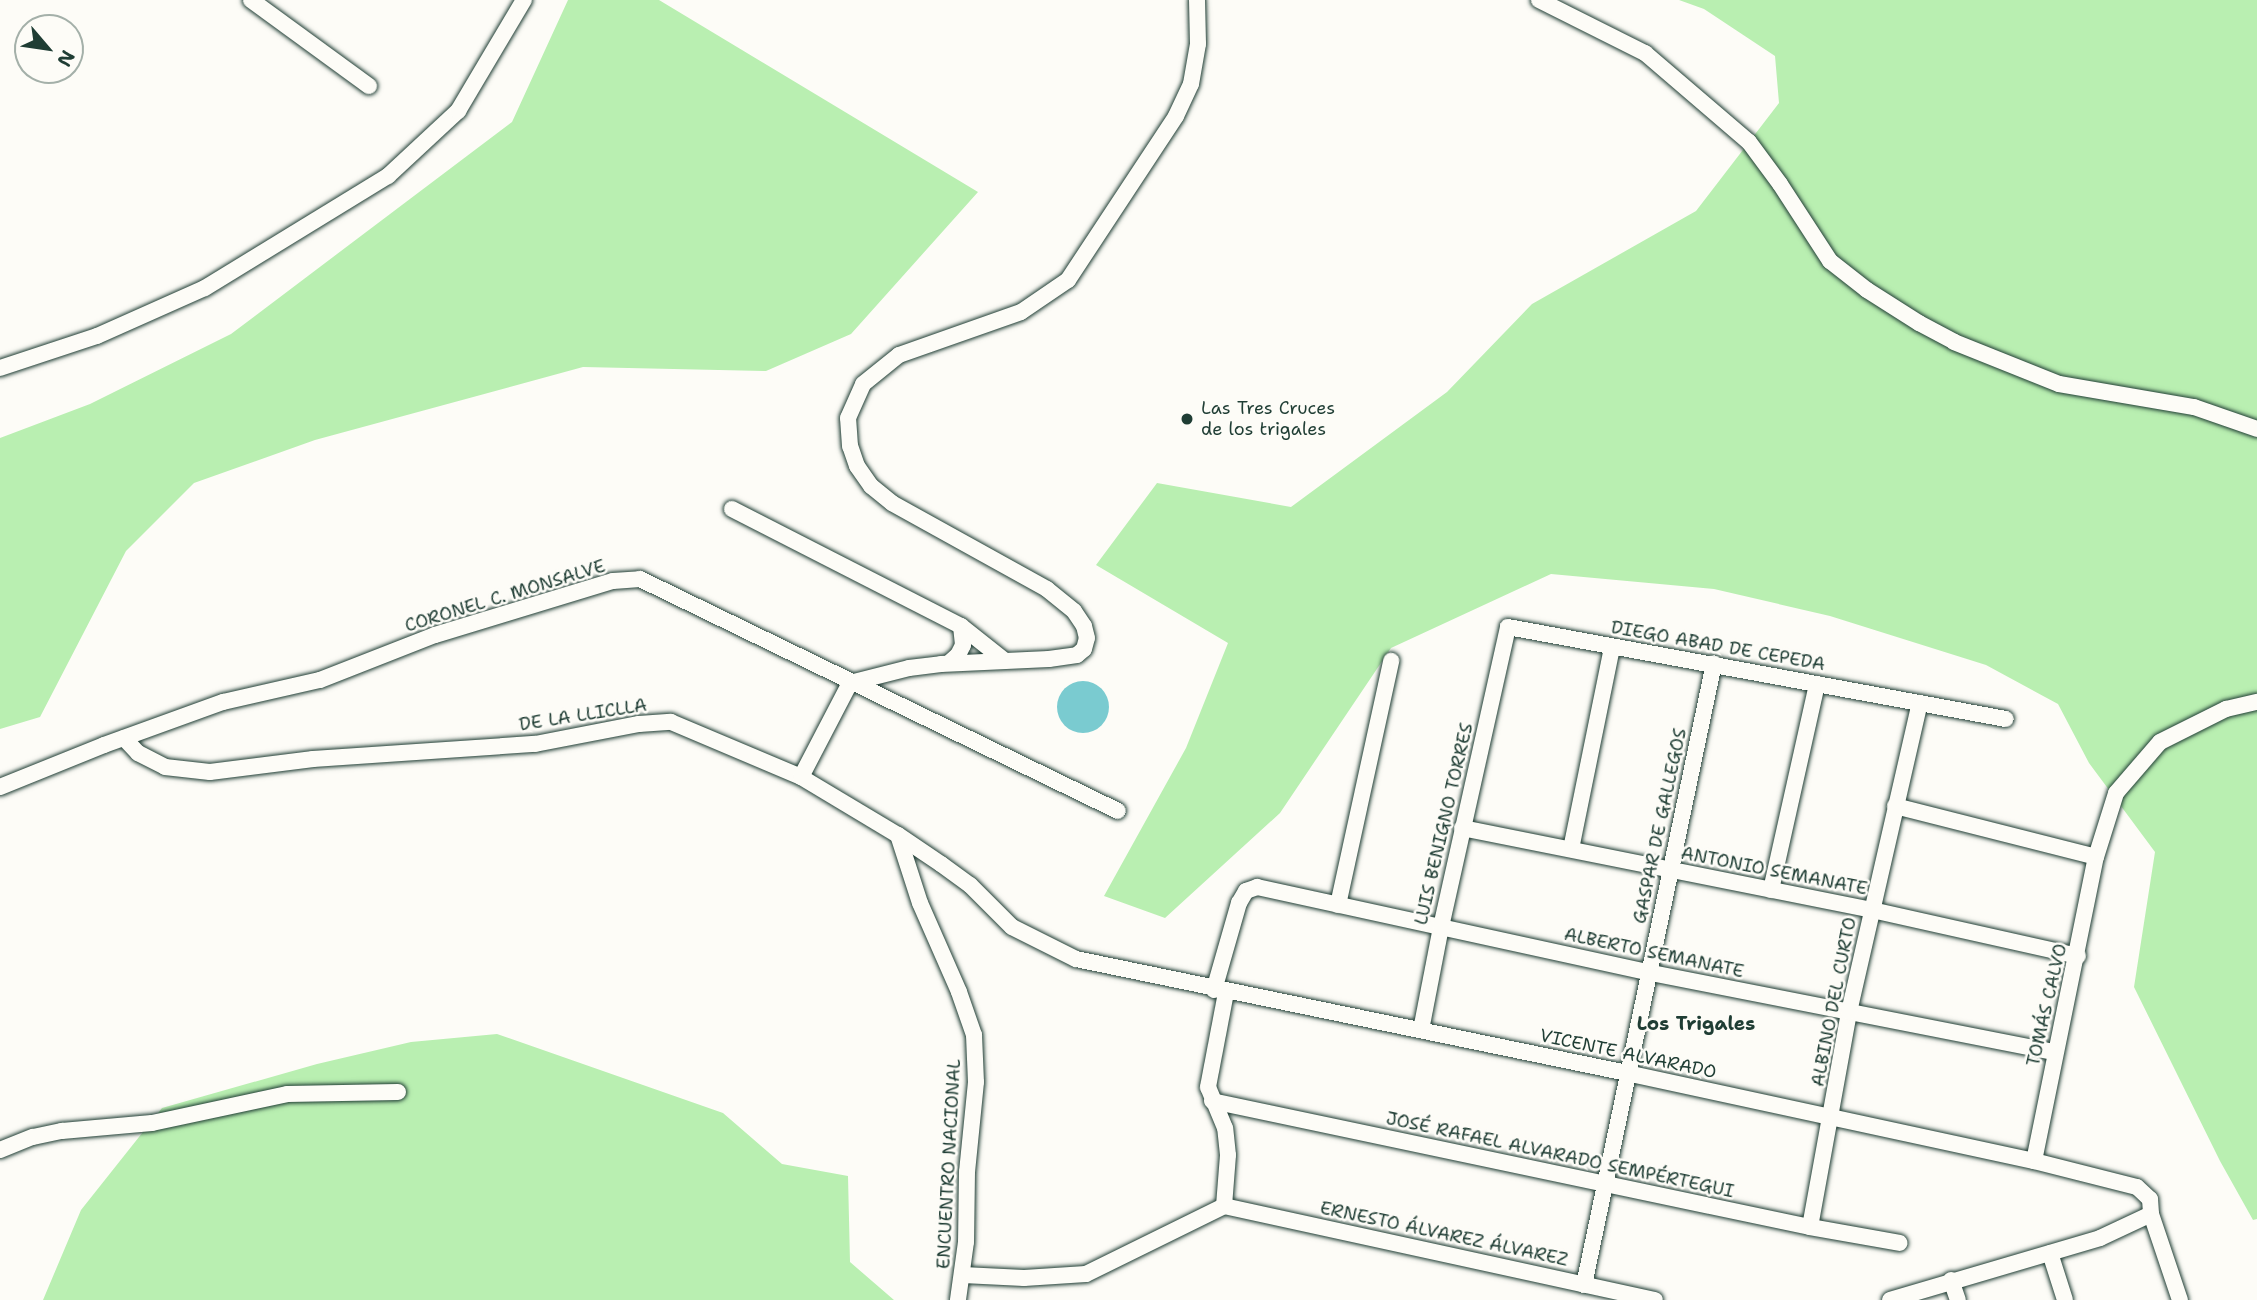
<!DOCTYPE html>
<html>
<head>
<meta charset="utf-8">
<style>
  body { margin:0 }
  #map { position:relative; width:2257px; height:1300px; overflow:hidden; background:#fdfcf7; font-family:"Shantell Sans",sans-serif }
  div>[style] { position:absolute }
  .green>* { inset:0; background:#b9efb1 }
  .water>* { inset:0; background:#7acbd0 }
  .round { border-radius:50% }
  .roads { filter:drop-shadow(0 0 2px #1f3d34) drop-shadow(0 0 2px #1f3d34) }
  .street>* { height:16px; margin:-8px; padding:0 8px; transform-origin:8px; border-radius:8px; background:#fdfcf7 }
  .dots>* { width:19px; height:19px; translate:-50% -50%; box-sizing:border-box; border:4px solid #fdfcf7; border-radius:50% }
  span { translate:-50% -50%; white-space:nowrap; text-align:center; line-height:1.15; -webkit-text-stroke:5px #fdfcf7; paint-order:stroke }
  .poi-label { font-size:18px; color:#1f3d34 }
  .left { translate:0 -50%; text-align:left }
  .street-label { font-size:18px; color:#1f3d34 }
  .neighbourhood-label { font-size:19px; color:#1f3d34; font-weight:700 }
  .north { position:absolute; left:14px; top:14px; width:70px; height:70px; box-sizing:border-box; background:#fdfcf7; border:2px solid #a4b0a9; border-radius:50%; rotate:119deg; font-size:19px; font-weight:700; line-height:28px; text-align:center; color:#1f3d34 }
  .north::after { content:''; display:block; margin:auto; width:24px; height:32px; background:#1f3d34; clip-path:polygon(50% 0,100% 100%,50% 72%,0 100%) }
</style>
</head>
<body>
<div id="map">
  <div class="green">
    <div style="clip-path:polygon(568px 0,659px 0,978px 192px,851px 334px,766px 371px,583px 367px,315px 440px,194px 483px,126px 551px,40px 717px,0 729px,0 438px,90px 404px,231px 334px,512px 122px)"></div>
    <div style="clip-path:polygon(1679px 0,2257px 0,2257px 1219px,2253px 1220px,2220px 1161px,2134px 987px,2155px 852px,2089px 763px,2058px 704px,1986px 665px,1830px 616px,1714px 589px,1551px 574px,1391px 648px,1280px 813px,1165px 918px,1104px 896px,1186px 748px,1228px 643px,1096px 565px,1157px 483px,1291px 507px,1447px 392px,1532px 304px,1696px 211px,1779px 103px,1775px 56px,1704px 9px)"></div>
    <div style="clip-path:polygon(497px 1034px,723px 1113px,782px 1164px,848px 1176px,850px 1262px,894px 1300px,43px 1300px,81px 1210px,162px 1108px,317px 1064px,411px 1042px)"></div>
  </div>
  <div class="water">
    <div class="round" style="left:1057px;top:681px;width:52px;height:52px"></div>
  </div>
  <div class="roads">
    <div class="street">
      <div style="left:251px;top:0;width:146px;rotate:36.1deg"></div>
      <div style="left:1539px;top:0;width:119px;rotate:26.6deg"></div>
      <div style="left:1645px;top:53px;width:137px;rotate:40.6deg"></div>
      <div style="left:1749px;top:142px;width:52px;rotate:53.6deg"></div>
      <div style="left:1780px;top:184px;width:92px;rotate:57deg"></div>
      <div style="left:1830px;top:261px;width:47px;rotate:38.1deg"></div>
      <div style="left:1867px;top:290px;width:62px;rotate:32.4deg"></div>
      <div style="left:1919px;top:323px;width:40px;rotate:28deg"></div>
      <div style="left:1954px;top:342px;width:113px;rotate:21.8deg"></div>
      <div style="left:2059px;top:384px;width:137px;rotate:9.7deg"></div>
      <div style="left:2194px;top:407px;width:67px;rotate:19.2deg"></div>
      <div style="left:0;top:368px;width:102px;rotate:-18.3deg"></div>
      <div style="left:97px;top:336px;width:118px;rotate:-24deg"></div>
      <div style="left:205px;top:288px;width:215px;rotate:-31.5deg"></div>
      <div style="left:388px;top:176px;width:96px;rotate:-42.9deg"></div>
      <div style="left:458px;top:111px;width:129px;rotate:-59.3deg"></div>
      <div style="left:732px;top:509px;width:257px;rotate:27.1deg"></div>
      <div style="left:961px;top:626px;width:56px;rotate:38.5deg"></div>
      <div style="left:949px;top:663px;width:12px;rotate:-42deg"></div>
      <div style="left:958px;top:655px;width:11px;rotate:-63deg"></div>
      <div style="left:963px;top:645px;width:19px;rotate:-96deg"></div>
      <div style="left:850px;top:683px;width:61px;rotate:-14.3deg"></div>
      <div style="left:909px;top:668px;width:32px;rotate:-7deg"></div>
      <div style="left:941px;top:664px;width:108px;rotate:-2.7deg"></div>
      <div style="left:1049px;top:659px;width:28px;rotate:-8deg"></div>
      <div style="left:1077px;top:655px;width:9px;rotate:-41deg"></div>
      <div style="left:1084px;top:649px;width:11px;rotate:-75deg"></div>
      <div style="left:1087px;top:638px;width:12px;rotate:-104deg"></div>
      <div style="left:1084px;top:626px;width:18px;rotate:-124deg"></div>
      <div style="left:1074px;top:611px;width:35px;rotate:-141deg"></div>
      <div style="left:1047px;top:589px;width:177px;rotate:-151deg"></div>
      <div style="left:892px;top:503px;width:27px;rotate:-141deg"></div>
      <div style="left:871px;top:486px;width:24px;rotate:-125deg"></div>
      <div style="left:857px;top:466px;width:21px;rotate:-109deg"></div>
      <div style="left:850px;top:446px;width:28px;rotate:-94deg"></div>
      <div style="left:848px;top:418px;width:37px;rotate:-66deg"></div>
      <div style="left:863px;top:384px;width:46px;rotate:-38.9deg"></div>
      <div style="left:899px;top:355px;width:129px;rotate:-19.4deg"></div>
      <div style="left:1021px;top:312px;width:57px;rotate:-34.2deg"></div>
      <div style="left:1068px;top:280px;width:196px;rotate:-56.6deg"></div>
      <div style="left:1176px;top:116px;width:35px;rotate:-65deg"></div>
      <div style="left:1191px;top:84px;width:41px;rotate:-80.1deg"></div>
      <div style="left:1198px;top:44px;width:44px;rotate:-91.3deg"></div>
      <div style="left:124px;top:738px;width:21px;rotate:47deg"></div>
      <div style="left:138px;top:753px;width:30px;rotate:27deg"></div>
      <div style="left:165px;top:767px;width:45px;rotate:6.3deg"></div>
      <div style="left:210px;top:772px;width:104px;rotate:-7.2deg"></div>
      <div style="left:313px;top:759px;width:223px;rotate:-3.9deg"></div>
      <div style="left:535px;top:744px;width:106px;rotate:-10.9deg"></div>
      <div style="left:639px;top:724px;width:32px;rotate:-4deg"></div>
      <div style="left:671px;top:722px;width:141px;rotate:22.9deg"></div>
      <div style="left:801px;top:777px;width:113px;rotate:30.9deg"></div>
      <div style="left:898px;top:835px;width:52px;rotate:34deg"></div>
      <div style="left:941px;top:864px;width:36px;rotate:36deg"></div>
      <div style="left:970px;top:885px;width:59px;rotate:45deg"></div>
      <div style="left:1012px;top:927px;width:72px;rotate:26.6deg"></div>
      <div style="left:1076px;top:959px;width:563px;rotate:11.69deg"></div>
      <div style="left:1627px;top:1073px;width:416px;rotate:12.2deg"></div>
      <div style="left:2034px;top:1161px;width:106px;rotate:14.2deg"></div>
      <div style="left:2137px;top:1187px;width:18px;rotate:43deg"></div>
      <div style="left:2150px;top:1199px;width:15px;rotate:86deg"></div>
      <div style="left:2151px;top:1214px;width:91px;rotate:71.4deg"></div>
      <div style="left:801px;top:777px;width:106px;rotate:-62.5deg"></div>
      <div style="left:0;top:787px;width:112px;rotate:-22deg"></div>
      <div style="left:104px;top:745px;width:127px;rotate:-19.9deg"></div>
      <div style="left:223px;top:702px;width:99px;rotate:-12.8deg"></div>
      <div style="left:320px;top:680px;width:123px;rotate:-21.4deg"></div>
      <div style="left:435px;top:635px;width:186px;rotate:-16.9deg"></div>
      <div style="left:613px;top:581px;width:27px;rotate:-4deg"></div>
      <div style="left:640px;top:579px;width:531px;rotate:25.89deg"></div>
      <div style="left:1895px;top:806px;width:207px;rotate:14.2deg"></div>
      <div style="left:1462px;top:828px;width:418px;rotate:11.3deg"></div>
      <div style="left:1872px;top:910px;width:211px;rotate:12.6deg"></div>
      <div style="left:898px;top:835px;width:71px;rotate:72.1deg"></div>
      <div style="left:920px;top:903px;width:97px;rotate:66.3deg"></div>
      <div style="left:959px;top:992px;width:46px;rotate:70.8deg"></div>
      <div style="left:974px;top:1035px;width:47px;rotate:87.6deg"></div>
      <div style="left:976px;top:1082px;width:90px;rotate:95.7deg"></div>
      <div style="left:967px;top:1172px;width:70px;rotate:90.8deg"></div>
      <div style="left:966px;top:1242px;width:59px;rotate:97.9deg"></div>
      <div style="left:1571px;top:849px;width:206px;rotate:-78.5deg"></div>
      <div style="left:1771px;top:890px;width:211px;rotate:-77.4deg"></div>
      <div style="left:1338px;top:905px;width:250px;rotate:-77.7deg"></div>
      <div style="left:1214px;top:990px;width:91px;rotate:-74deg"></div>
      <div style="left:1239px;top:903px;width:14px;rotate:-60deg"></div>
      <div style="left:1246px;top:891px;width:12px;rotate:-20deg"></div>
      <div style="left:1257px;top:887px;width:403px;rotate:12.3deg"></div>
      <div style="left:1651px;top:973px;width:412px;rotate:11.1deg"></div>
      <div style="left:1421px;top:1030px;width:105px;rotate:-79deg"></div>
      <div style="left:1441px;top:927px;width:307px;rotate:-77.4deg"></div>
      <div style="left:1508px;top:627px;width:506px;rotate:10.47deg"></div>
      <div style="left:1212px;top:1101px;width:611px;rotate:11.9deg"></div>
      <div style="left:1810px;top:1227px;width:91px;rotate:10.1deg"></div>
      <div style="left:0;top:1150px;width:35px;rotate:-22deg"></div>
      <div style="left:33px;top:1137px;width:30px;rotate:-12deg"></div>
      <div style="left:62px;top:1131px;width:90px;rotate:-5.1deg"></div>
      <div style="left:152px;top:1123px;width:138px;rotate:-12.1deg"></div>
      <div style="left:287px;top:1094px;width:111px;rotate:-1deg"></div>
      <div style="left:2034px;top:1161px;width:310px;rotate:-78.5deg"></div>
      <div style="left:2096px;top:857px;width:67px;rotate:-72.6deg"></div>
      <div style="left:2116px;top:793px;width:67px;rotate:-49.2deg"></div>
      <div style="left:2160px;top:742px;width:74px;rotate:-26.6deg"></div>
      <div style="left:2226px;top:709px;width:32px;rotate:-13deg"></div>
      <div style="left:1224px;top:1206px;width:441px;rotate:12.3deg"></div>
      <div style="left:1224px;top:1206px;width:51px;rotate:-85.5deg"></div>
      <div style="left:1228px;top:1155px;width:27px;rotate:-96deg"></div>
      <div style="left:1225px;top:1128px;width:44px;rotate:-112.5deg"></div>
      <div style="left:1208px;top:1087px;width:96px;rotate:-79.2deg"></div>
      <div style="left:1810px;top:1227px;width:219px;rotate:-79.7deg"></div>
      <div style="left:1849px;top:1012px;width:317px;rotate:-77.1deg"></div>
      <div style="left:2050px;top:1253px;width:49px;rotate:72.3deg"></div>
      <div style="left:963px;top:1275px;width:61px;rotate:2.8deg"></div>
      <div style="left:1024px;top:1278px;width:62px;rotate:-3.7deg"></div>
      <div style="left:1086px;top:1274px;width:154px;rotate:-26.2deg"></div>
      <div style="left:1951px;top:1280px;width:21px;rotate:71deg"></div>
      <div style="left:1584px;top:1285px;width:635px;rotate:-78.19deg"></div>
      <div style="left:1890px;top:1300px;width:219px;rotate:-16.4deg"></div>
      <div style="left:2100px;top:1238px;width:56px;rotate:-25.2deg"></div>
    </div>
  </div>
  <div class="dots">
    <div style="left:1187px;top:419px;background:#1f3d34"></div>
  </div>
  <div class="poi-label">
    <span class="left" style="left:1201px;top:419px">Las Tres Cruces<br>de los trigales</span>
  </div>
  <div class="street-label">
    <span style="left:505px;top:596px;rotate:-17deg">CORONEL C. MONSALVE</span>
    <span style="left:1718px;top:646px;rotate:10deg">DIEGO ABAD DE CEPEDA</span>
    <span style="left:583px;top:715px;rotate:-9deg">DE LA LLICLLA</span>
    <span style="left:1444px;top:824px;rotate:-77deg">LUIS BENIGNO TORRES</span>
    <span style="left:1660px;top:826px;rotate:-78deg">GASPAR DE GALLEGOS</span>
    <span style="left:1774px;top:871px;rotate:11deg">ANTONIO SEMANATE</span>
    <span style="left:1654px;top:953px;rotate:12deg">ALBERTO SEMANATE</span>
    <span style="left:1834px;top:1002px;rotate:-79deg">ALBINO DEL CURTO</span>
    <span style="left:2047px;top:1005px;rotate:-77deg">TOMÁS CALVO</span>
    <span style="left:1628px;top:1054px;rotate:12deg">VICENTE ALVARADO</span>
    <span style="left:1560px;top:1155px;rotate:12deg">JOSÉ RAFAEL ALVARADO SEMPÉRTEGUI</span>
    <span style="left:949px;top:1164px;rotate:-87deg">ENCUENTRO NACIONAL</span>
    <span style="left:1444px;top:1234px;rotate:12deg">ERNESTO ÁLVAREZ ÁLVAREZ</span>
  </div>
  <div class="neighbourhood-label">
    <span style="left:1696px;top:1024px">Los Trigales</span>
  </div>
  <div class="north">N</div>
</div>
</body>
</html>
